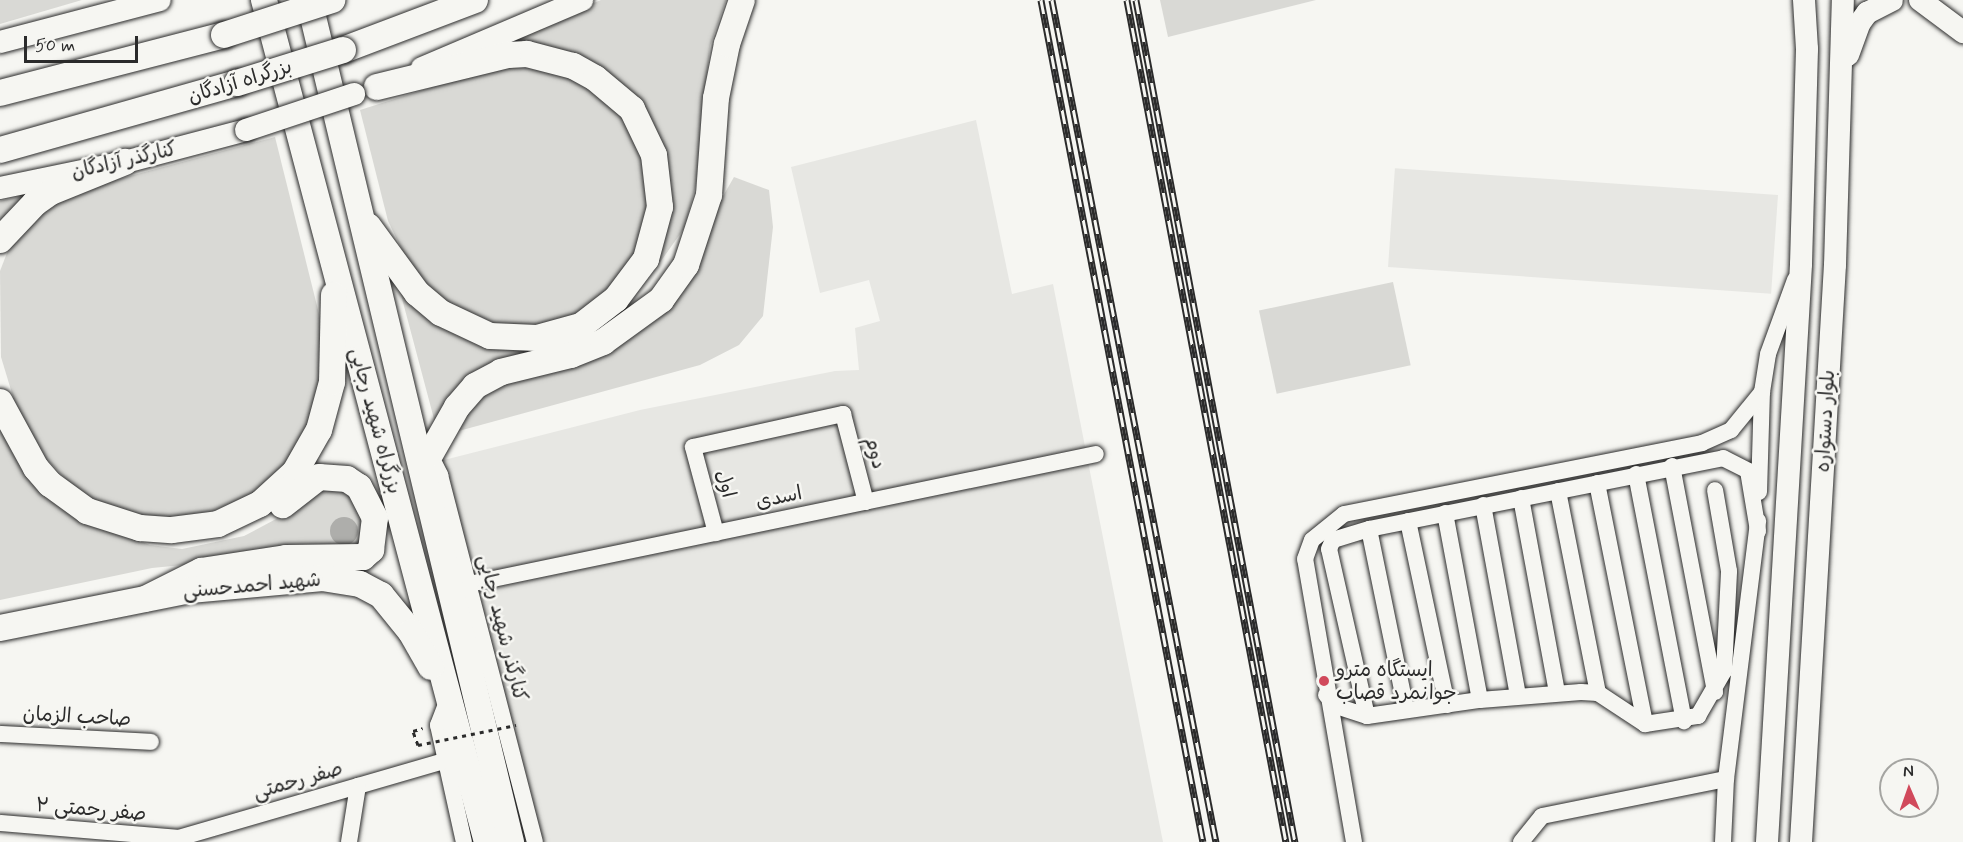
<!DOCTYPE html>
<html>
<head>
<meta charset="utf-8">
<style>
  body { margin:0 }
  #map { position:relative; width:1963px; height:842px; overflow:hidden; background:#f6f6f2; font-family:Mynerve,"Playpen Sans Arabic",sans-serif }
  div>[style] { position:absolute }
  .built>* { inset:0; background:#e7e7e3; transform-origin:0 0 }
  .green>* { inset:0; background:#d9d9d5; transform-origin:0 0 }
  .water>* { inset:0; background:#aeaeab }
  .round { border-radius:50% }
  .path>* { height:3px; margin-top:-1.5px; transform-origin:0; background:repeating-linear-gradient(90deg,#2b2b2b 0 4.5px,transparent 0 9px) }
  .roads { filter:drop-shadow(0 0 2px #2b2b2b) drop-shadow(0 0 2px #2b2b2b) }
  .minor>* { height:16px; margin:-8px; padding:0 8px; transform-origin:8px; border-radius:8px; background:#f6f6f2 }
  .major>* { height:22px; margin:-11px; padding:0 11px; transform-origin:11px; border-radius:11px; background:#f6f6f2 }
  .highway>* { height:26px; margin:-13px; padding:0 13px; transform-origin:13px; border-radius:13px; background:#f6f6f2 }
  .rail>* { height:7px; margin-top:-3.5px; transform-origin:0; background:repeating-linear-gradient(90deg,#f6f6f2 0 14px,#2b2b2b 0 28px); box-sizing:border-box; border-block:2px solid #2b2b2b }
  .path-bridge>* { height:3px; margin-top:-1.5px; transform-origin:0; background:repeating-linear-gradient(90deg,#2b2b2b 0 4.5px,transparent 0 9px) }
  .bridges { filter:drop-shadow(0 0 2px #2b2b2b) drop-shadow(0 0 2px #2b2b2b) }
  .major-bridge>* { height:22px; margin:-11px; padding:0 11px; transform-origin:11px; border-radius:11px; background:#f6f6f2 }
  .highway-bridge>* { height:26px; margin:-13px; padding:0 13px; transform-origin:13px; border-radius:13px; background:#f6f6f2 }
  .dots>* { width:16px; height:16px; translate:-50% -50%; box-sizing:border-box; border:3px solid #f6f6f2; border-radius:50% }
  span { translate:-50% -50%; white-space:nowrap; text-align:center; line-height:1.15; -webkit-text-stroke:5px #f6f6f2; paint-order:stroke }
  .street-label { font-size:20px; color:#2b2b2b }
  .poi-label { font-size:20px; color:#2b2b2b }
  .left { translate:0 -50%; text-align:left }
  .north { position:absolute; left:1879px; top:758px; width:60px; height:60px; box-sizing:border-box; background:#f6f6f2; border:2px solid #a5a5a2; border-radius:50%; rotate:358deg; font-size:16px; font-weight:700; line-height:24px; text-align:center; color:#2b2b2b }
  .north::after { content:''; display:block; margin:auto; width:21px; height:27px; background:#d1495b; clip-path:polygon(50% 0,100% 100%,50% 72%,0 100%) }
  .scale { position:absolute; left:24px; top:36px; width:114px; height:27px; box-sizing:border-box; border:3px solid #2b2b2b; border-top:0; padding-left:8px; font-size:18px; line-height:21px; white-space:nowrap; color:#2b2b2b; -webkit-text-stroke:4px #f6f6f2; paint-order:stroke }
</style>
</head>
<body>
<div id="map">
  <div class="built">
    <div style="clip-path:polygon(976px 120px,1012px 294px,1053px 284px,1163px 842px,539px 842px,440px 461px,640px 410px,835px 371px,859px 370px,855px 328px,880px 321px,869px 280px,820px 293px,791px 167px)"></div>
    <div style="left:1778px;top:195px;width:99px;height:384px;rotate:94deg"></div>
  </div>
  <div class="green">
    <div style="clip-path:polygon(0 0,82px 0,0 24px)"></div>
    <div style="clip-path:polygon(601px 0,726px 0,710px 46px,696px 184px,685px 227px,656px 268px,660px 250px,655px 135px,568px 55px,444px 65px)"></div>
    <div style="clip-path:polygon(1160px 0,1316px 0,1168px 37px)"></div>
    <div style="clip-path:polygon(508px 63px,558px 70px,584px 84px,623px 117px,646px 170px,650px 197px,645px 235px,623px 278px,571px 318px,526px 329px,499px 325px,451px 304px,430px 290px,406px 258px,388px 221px,360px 110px)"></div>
    <div style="clip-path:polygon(275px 137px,325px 338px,322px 388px,298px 452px,252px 495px,198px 517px,135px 517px,81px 495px,38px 450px,14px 400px,1px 357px,0 271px,12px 240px,46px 206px,93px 186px)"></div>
    <div style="clip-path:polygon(734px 177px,769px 190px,773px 227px,763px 316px,739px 345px,700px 365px,455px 432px,466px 409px,487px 389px,607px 350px,714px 212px)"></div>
    <div style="clip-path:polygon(32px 194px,0 224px,0 201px)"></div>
    <div style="left:1393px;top:282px;width:85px;height:137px;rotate:78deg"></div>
    <div style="clip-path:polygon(400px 291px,431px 318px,545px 349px,500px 362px,438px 434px)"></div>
    <div style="clip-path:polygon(0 419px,10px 438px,127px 536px,150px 545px,182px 549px,244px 536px,276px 519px,313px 490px,325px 487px,348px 493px,367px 530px,357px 548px,152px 568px,0 600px)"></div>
  </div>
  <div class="water">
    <div class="round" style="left:330px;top:517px;width:28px;height:28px"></div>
  </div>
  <div class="path">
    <div style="left:418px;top:745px;width:15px;rotate:-110deg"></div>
    <div style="left:413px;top:731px;width:10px;rotate:-17deg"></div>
  </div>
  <div class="roads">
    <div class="minor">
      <div style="left:425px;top:445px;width:34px;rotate:63deg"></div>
      <div style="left:440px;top:475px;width:379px;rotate:75.5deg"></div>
      <div style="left:1672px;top:466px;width:230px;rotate:79.2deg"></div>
      <div style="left:1636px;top:474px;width:252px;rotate:79deg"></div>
      <div style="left:1597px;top:483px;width:246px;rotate:78.7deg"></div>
      <div style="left:1558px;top:491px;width:206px;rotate:78.8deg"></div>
      <div style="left:1759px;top:492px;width:100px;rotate:-88.3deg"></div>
      <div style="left:1762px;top:392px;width:38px;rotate:-81deg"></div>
      <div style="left:1768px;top:354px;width:79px;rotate:-70deg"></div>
      <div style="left:1521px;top:498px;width:197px;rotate:79.5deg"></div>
      <div style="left:1483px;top:505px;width:194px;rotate:79.6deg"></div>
      <div style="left:1445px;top:513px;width:190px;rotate:79.4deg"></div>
      <div style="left:1408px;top:521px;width:188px;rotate:78deg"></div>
      <div style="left:1369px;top:529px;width:184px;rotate:78.4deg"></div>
      <div style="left:716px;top:533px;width:89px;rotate:-105deg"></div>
      <div style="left:693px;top:447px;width:154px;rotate:-12.4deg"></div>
      <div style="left:843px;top:414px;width:91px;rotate:75.4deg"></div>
      <div style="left:469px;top:584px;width:640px;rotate:-11.71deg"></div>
      <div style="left:1326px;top:695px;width:18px;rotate:43deg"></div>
      <div style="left:1339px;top:707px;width:29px;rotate:18deg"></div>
      <div style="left:1367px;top:716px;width:114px;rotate:-8.1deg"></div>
      <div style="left:1480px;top:700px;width:101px;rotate:-4.5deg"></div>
      <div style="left:1581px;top:692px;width:17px;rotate:3deg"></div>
      <div style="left:1598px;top:693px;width:56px;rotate:33.4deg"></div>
      <div style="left:1645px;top:724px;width:54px;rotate:-8.6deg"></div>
      <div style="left:1698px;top:716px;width:52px;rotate:-60deg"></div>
      <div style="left:1724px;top:671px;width:100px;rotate:-87.1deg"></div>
      <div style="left:1729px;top:571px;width:82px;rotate:-99.8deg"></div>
      <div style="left:448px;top:699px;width:28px;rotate:111deg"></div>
      <div style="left:438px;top:725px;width:120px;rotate:77.5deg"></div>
      <div style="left:1367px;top:716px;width:171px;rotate:-102.8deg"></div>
      <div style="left:1329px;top:549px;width:10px;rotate:-66deg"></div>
      <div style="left:1333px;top:540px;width:38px;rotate:-17deg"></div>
      <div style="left:1369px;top:529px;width:361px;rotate:-11.3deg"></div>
      <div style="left:1723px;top:458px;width:28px;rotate:27deg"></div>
      <div style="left:1748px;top:471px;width:61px;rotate:80.5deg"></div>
      <div style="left:0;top:734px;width:151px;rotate:3deg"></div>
      <div style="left:0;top:823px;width:178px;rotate:4.8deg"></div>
      <div style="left:165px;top:842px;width:290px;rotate:-16.2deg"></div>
      <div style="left:349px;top:842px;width:57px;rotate:-80.9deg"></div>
      <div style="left:1354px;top:842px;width:287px;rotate:-99.8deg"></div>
      <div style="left:1305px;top:559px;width:20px;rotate:-70deg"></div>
      <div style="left:1312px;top:540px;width:41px;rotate:-39.1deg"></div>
      <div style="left:1344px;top:514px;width:365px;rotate:-11.2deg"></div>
      <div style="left:1702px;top:443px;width:32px;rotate:-24deg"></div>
      <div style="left:1731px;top:430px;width:49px;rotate:-50.8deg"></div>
      <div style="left:1521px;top:842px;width:33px;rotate:-51deg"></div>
      <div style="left:1542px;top:816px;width:188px;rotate:-11.4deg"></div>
      <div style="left:1723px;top:842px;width:63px;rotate:-87.3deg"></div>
      <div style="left:1726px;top:779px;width:260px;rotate:-82.9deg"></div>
    </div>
    <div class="major">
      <div style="left:1920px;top:0;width:54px;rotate:36.7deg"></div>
      <div style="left:0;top:42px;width:165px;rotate:-14.7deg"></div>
      <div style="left:1848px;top:55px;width:33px;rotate:-70deg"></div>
      <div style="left:1859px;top:24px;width:14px;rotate:-54deg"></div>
      <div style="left:1867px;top:13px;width:28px;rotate:-27deg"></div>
      <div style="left:422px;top:68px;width:174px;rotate:-23deg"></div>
      <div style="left:0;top:188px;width:128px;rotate:-11.7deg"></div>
      <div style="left:125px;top:162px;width:125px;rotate:-14.8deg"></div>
      <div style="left:1767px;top:842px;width:579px;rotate:-86.63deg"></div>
      <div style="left:1801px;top:264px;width:215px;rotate:-88.4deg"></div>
      <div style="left:1807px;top:49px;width:49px;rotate:-93.5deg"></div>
      <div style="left:1801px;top:842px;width:578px;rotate:-86.63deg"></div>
      <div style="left:1835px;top:265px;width:265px;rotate:-88.3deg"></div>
    </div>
    <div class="highway">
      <div style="left:264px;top:0;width:871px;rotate:75.17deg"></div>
      <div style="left:309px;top:0;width:866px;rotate:76.51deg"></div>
      <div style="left:343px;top:50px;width:141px;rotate:-20.7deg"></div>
      <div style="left:0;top:93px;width:231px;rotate:-14.5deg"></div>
      <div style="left:0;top:150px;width:246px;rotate:-15.8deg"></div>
      <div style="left:368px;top:226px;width:83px;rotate:53.8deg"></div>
      <div style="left:417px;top:293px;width:31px;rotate:40deg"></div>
      <div style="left:441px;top:313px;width:54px;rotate:25.1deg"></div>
      <div style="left:490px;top:336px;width:47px;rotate:2.4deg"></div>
      <div style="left:537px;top:338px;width:46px;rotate:-15.3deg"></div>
      <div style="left:581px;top:326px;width:44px;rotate:-37.6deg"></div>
      <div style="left:616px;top:299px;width:50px;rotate:-53.1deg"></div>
      <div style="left:646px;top:259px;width:54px;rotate:-74.9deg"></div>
      <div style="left:660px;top:207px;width:52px;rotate:-96.6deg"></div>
      <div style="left:654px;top:155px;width:51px;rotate:-115.6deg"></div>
      <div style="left:632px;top:109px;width:48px;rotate:-140deg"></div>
      <div style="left:595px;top:78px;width:25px;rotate:-151deg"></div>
      <div style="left:573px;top:66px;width:48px;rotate:-165.4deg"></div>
      <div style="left:527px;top:54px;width:19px;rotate:177deg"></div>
      <div style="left:508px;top:55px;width:135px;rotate:166.3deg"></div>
      <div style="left:0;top:240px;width:51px;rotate:-46.6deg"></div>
      <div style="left:35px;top:203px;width:19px;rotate:-35deg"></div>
      <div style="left:51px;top:192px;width:80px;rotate:-22.1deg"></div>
      <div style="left:0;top:402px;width:75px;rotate:61.4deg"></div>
      <div style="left:36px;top:468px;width:21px;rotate:49deg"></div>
      <div style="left:50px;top:484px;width:46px;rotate:36.1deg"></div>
      <div style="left:87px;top:511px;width:56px;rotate:17.8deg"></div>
      <div style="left:140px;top:528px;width:32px;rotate:4deg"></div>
      <div style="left:172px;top:530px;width:46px;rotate:-7.4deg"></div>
      <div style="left:218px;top:524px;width:47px;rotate:-25.5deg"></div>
      <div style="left:260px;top:504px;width:47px;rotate:-42.4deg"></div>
      <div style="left:295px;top:472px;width:48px;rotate:-60.3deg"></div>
      <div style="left:319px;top:430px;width:50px;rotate:-74.8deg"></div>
      <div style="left:332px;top:382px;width:87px;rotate:-88.7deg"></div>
      <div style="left:431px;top:453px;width:53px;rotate:-60.5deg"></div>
      <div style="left:457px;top:407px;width:28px;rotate:-49deg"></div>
      <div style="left:475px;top:386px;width:30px;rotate:-28deg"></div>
      <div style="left:501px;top:372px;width:72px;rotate:-13.7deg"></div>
      <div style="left:571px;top:355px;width:35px;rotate:-22deg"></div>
      <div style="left:603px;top:342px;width:72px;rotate:-35.9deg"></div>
      <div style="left:661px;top:300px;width:43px;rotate:-54.5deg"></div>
      <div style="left:686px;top:265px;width:74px;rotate:-71.8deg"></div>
      <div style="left:709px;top:195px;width:97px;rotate:-85.9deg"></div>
      <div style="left:716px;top:98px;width:55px;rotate:-78.5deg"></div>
      <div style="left:727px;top:44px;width:46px;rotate:-71.2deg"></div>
      <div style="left:145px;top:599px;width:63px;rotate:-26.6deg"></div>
      <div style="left:201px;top:571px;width:86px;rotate:-8.7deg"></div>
      <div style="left:286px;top:558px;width:77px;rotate:-0.7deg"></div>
      <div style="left:363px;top:557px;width:11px;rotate:-41deg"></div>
      <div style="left:371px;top:550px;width:32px;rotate:-83deg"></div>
      <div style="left:375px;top:518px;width:35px;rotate:-117deg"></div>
      <div style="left:359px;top:487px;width:14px;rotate:-146deg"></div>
      <div style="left:347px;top:479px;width:28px;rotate:-176deg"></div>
      <div style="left:319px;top:477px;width:46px;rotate:142.1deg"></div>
      <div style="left:0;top:628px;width:194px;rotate:-11.3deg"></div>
      <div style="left:190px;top:590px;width:133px;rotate:-5.2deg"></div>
      <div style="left:322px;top:578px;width:38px;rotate:9deg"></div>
      <div style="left:360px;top:584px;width:24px;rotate:28deg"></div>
      <div style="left:381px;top:595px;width:48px;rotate:51deg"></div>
      <div style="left:411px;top:632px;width:40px;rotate:60.3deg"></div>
    </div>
  </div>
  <div class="rail">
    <div style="left:1041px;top:0;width:857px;rotate:79.11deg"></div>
    <div style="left:1052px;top:0;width:858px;rotate:78.98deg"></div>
    <div style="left:1127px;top:0;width:857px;rotate:79.31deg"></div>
    <div style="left:1136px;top:0;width:857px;rotate:79.31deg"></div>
  </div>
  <div class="path-bridge">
    <div style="left:418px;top:745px;width:100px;rotate:-11.5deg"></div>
  </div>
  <div class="bridges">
    <div class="major-bridge">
      <div style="left:246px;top:130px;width:114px;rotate:-18.4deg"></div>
    </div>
    <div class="highway-bridge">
      <div style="left:224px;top:35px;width:114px;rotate:-18deg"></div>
      <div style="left:237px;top:83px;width:111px;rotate:-17.3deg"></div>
    </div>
  </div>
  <div class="dots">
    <div style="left:1324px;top:681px;background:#d1495b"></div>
  </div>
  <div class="street-label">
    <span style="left:240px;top:82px;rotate:-17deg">بزرگراه آزادگان</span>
    <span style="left:124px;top:161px;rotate:-13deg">کنارگذر آزادگان</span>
    <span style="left:375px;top:421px;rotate:75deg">بزرگراه شهید رجایی</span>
    <span style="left:1826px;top:421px;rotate:-87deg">بلوار دستواره</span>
    <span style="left:875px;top:453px;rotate:76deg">دوم</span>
    <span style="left:725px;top:484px;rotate:75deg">اول</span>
    <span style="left:779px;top:498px;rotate:-12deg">اسدی</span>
    <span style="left:252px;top:586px;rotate:-5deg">شهید احمدحسنی</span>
    <span style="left:502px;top:628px;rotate:76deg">کنارگذر شهید رجایی</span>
    <span style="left:77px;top:717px;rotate:3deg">صاحب الزمان</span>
    <span style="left:298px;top:781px;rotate:-16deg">صفر رحمتی</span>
    <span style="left:91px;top:810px;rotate:5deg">صفر رحمتی ۲</span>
  </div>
  <div class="poi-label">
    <span class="left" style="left:1336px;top:682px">ایستگاه مترو<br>جوانمرد قصاب</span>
  </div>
  <div class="north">N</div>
  <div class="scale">50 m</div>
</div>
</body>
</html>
